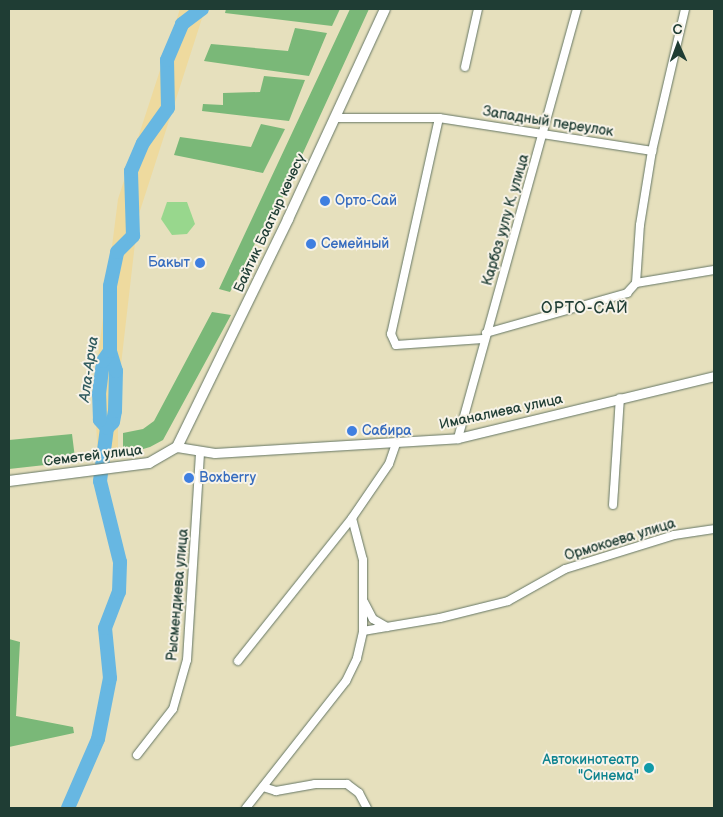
<!DOCTYPE html>
<html>
<head>
<meta charset="utf-8">
<style>
  body { margin:0 }
  #map { position:relative; width:723px; height:817px; overflow:hidden; background:#e6e0bd; font-family:"Balsamiq Sans",sans-serif }
  div>[style] { position:absolute }
  .green>* { inset:0; background:#98d78d }
  .forest>* { inset:0; background:#7ab878 }
  .sand>* { inset:0; background:#eeda9e }
  .river>* { height:14px; margin:-7px; padding:0 7px; transform-origin:7px; border-radius:7px; background:#67b7e2 }
  .roads { filter:drop-shadow(0 0 1px #657664) drop-shadow(0 0 1px #657664) }
  .minor>* { height:8px; margin:-4px; padding:0 4px; transform-origin:4px; border-radius:4px; background:#fff }
  .tertiary>* { height:9px; margin:-4.5px; padding:0 4.5px; transform-origin:4.5px; border-radius:4.5px; background:#fff }
  .secondary>* { height:10px; margin:-5px; padding:0 5px; transform-origin:5px; border-radius:5px; background:#fff }
  .dots>* { width:14px; height:14px; translate:-50% -50%; box-sizing:border-box; border:2px solid #f7f3e8; border-radius:50% }
  span { translate:-50% -50%; white-space:nowrap; text-align:center; line-height:1.15; -webkit-text-stroke:4px #f7f3e8; paint-order:stroke }
  .street-label { font-size:14px; color:#1f3d34 }
  .shop-label { font-size:14px; color:#366cbe }
  .left { translate:0 -50%; text-align:left }
  .right { translate:-100% -50%; text-align:right }
  .culture-label { font-size:14px; color:#0d838f }
  .water-label { font-size:15px; color:#315c60; font-style:italic }
  .quarter-label { font-size:16px; color:#1f3d34; letter-spacing:1px }
  .frame { position:absolute; inset:0; border:10px solid #1f3d34; pointer-events:none }
  .north { position:absolute; left:653px; top:20px; width:50px; height:50px; -webkit-text-stroke:4px #f7f3e8; paint-order:stroke; rotate:358deg; font-size:14px; font-weight:700; line-height:20px; text-align:center; color:#1f3d34 }
  .north::after { content:''; display:block; margin:auto; width:18px; height:22px; background:#1f3d34; clip-path:polygon(50% 0,100% 100%,50% 72%,0 100%) }
</style>
</head>
<body>
<div id="map">
  <div class="green">
    <div style="clip-path:polygon(167px 202px,187px 202px,195px 224px,187px 234px,172px 235px,161px 219px)"></div>
  </div>
  <div class="forest">
    <div style="clip-path:polygon(226px 9px,340px 9px,332px 26px,225px 13px)"></div>
    <div style="clip-path:polygon(350px 9px,369px 9px,281px 201px,264px 226px,230px 292px,219px 289px)"></div>
    <div style="clip-path:polygon(295px 28px,327px 33px,309px 76px,204px 61px,211px 44px,288px 51px)"></div>
    <div style="clip-path:polygon(264px 76px,305px 80px,289px 121px,202px 111px,203px 104px,223px 105px,223px 93px,260px 92px)"></div>
    <div style="clip-path:polygon(261px 124px,285px 129px,263px 173px,174px 155px,180px 137px,251px 147px)"></div>
    <div style="clip-path:polygon(212px 312px,231px 315px,163px 440px,150px 447px,123px 455px,123px 433px,143px 429px,154px 421px)"></div>
    <div style="clip-path:polygon(72px 434px,75px 458px,72px 462px,9px 469px,9px 440px)"></div>
    <div style="clip-path:polygon(9px 639px,20px 642px,16px 716px,73px 727px,74px 733px,9px 747px)"></div>
  </div>
  <div class="sand">
    <div style="clip-path:polygon(180px 9px,205px 9px,138px 217px,118px 391px,118px 456px,98px 458px,94px 389px,118px 199px)"></div>
  </div>
  <div class="river">
    <div style="left:107px;top:428px;width:8px;rotate:-45deg"></div>
    <div style="left:113px;top:422px;width:11px;rotate:-80deg"></div>
    <div style="left:115px;top:411px;width:40px;rotate:-88.6deg"></div>
    <div style="left:116px;top:371px;width:21px;rotate:-107deg"></div>
    <div style="left:68px;top:808px;width:75px;rotate:-66.5deg"></div>
    <div style="left:98px;top:739px;width:62px;rotate:-78.9deg"></div>
    <div style="left:110px;top:678px;width:50px;rotate:-95.7deg"></div>
    <div style="left:105px;top:628px;width:39px;rotate:-69deg"></div>
    <div style="left:119px;top:592px;width:30px;rotate:-88deg"></div>
    <div style="left:120px;top:562px;width:83px;rotate:-103.9deg"></div>
    <div style="left:100px;top:481px;width:53px;rotate:-82.5deg"></div>
    <div style="left:107px;top:428px;width:11px;rotate:-131deg"></div>
    <div style="left:100px;top:420px;width:26px;rotate:-92deg"></div>
    <div style="left:99px;top:394px;width:33px;rotate:-83deg"></div>
    <div style="left:103px;top:361px;width:12px;rotate:-55deg"></div>
    <div style="left:110px;top:351px;width:65px;rotate:-90deg"></div>
    <div style="left:110px;top:286px;width:35px;rotate:-78deg"></div>
    <div style="left:117px;top:252px;width:23px;rotate:-45deg"></div>
    <div style="left:133px;top:236px;width:65px;rotate:-91.8deg"></div>
    <div style="left:131px;top:171px;width:30px;rotate:-67deg"></div>
    <div style="left:143px;top:143px;width:43px;rotate:-54.5deg"></div>
    <div style="left:168px;top:108px;width:48px;rotate:-91.2deg"></div>
    <div style="left:167px;top:60px;width:39px;rotate:-67deg"></div>
    <div style="left:182px;top:24px;width:25px;rotate:-37deg"></div>
  </div>
  <div class="roads">
    <div class="minor">
      <div style="left:465px;top:67px;width:59px;rotate:-77.4deg"></div>
      <div style="left:335px;top:118px;width:104px"></div>
      <div style="left:439px;top:118px;width:216px;rotate:8.8deg"></div>
      <div style="left:439px;top:118px;width:221px;rotate:102.5deg"></div>
      <div style="left:391px;top:334px;width:12px;rotate:66deg"></div>
      <div style="left:396px;top:345px;width:87px;rotate:-3.9deg"></div>
      <div style="left:636px;top:283px;width:58px;rotate:-86.1deg"></div>
      <div style="left:640px;top:225px;width:75px;rotate:-80.8deg"></div>
      <div style="left:652px;top:151px;width:146px;rotate:-76.9deg"></div>
      <div style="left:636px;top:283px;width:79px;rotate:-9.5deg"></div>
      <div style="left:486px;top:333px;width:147px;rotate:-15.8deg"></div>
      <div style="left:627px;top:293px;width:13px;rotate:-48deg"></div>
      <div style="left:458px;top:438px;width:445px;rotate:-74.5deg"></div>
      <div style="left:613px;top:505px;width:107px;rotate:-86.3deg"></div>
      <div style="left:364px;top:602px;width:19px;rotate:62deg"></div>
      <div style="left:373px;top:619px;width:16px;rotate:30deg"></div>
      <div style="left:363px;top:631px;width:78px;rotate:-9.6deg"></div>
      <div style="left:440px;top:618px;width:70px;rotate:-14deg"></div>
      <div style="left:508px;top:601px;width:65px;rotate:-29.3deg"></div>
      <div style="left:565px;top:569px;width:114px;rotate:-17.3deg"></div>
      <div style="left:674px;top:535px;width:40px;rotate:-8.5deg"></div>
      <div style="left:238px;top:661px;width:183px;rotate:-51.4deg"></div>
      <div style="left:137px;top:755px;width:58px;rotate:-52deg"></div>
      <div style="left:173px;top:709px;width:51px;rotate:-74.1deg"></div>
      <div style="left:187px;top:660px;width:208px;rotate:-86.4deg"></div>
      <div style="left:263px;top:787px;width:14px;rotate:17deg"></div>
      <div style="left:276px;top:791px;width:40px;rotate:-10deg"></div>
      <div style="left:315px;top:784px;width:32px"></div>
      <div style="left:347px;top:784px;width:15px;rotate:37deg"></div>
      <div style="left:359px;top:793px;width:17px;rotate:62deg"></div>
      <div style="left:246px;top:808px;width:162px;rotate:-51.8deg"></div>
      <div style="left:346px;top:681px;width:25px;rotate:-64deg"></div>
      <div style="left:357px;top:658px;width:28px;rotate:-77deg"></div>
      <div style="left:363px;top:631px;width:71px;rotate:-90deg"></div>
      <div style="left:363px;top:560px;width:43px;rotate:-104.7deg"></div>
      <div style="left:352px;top:518px;width:65px;rotate:-55.6deg"></div>
      <div style="left:389px;top:464px;width:21px;rotate:-71deg"></div>
    </div>
    <div class="tertiary">
      <div style="left:177px;top:447px;width:38px;rotate:9deg"></div>
      <div style="left:215px;top:453px;width:243px;rotate:-3.5deg"></div>
      <div style="left:458px;top:438px;width:263px;rotate:-13.6deg"></div>
    </div>
    <div class="secondary">
      <div style="left:9px;top:481px;width:141px;rotate:-7.3deg"></div>
      <div style="left:149px;top:463px;width:32px;rotate:-30deg"></div>
      <div style="left:177px;top:447px;width:254px;rotate:-64deg"></div>
      <div style="left:288px;top:219px;width:231px;rotate:-65.2deg"></div>
    </div>
  </div>
  <div class="dots">
    <div style="left:325px;top:201px;background:#3f7fe0"></div>
    <div style="left:311px;top:244px;background:#3f7fe0"></div>
    <div style="left:200px;top:263px;background:#3f7fe0"></div>
    <div style="left:352px;top:431px;background:#3f7fe0"></div>
    <div style="left:189px;top:478px;background:#3f7fe0"></div>
    <div style="left:649px;top:768px;background:#0f9aa8"></div>
  </div>
  <div class="street-label">
    <span style="left:548px;top:122px;rotate:9deg">Западный переулок</span>
    <span style="left:506px;top:220px;rotate:-74deg">Карбоз уулу К. улица</span>
    <span style="left:270px;top:223px;rotate:-65deg">Байтик Баатыр көчөсү</span>
    <span style="left:501px;top:412px;rotate:-12deg">Иманалиева улица</span>
    <span style="left:93px;top:456px;rotate:-7deg">Семетей улица</span>
    <span style="left:620px;top:540px;rotate:-17deg">Ормокоева улица</span>
    <span style="left:178px;top:595px;rotate:-85deg">Рысмендиева улица</span>
  </div>
  <div class="shop-label">
    <span class="left" style="left:335px;top:201px">Орто-Сай</span>
    <span class="left" style="left:321px;top:244px">Семейный</span>
    <span class="right" style="left:190px;top:263px">Бакыт</span>
    <span class="left" style="left:362px;top:431px">Сабира</span>
    <span class="left" style="left:199px;top:478px">Boxberry</span>
  </div>
  <div class="culture-label">
    <span class="right" style="left:639px;top:768px">Автокинотеатр<br>"Синема"</span>
  </div>
  <div class="water-label">
    <span style="left:89px;top:369px;rotate:-82deg">Ала-Арча</span>
  </div>
  <div class="quarter-label">
    <span style="left:585px;top:309px">ОРТО-САЙ</span>
  </div>
  <div class="frame"></div>
  <div class="north">С</div>
</div>
</body>
</html>
